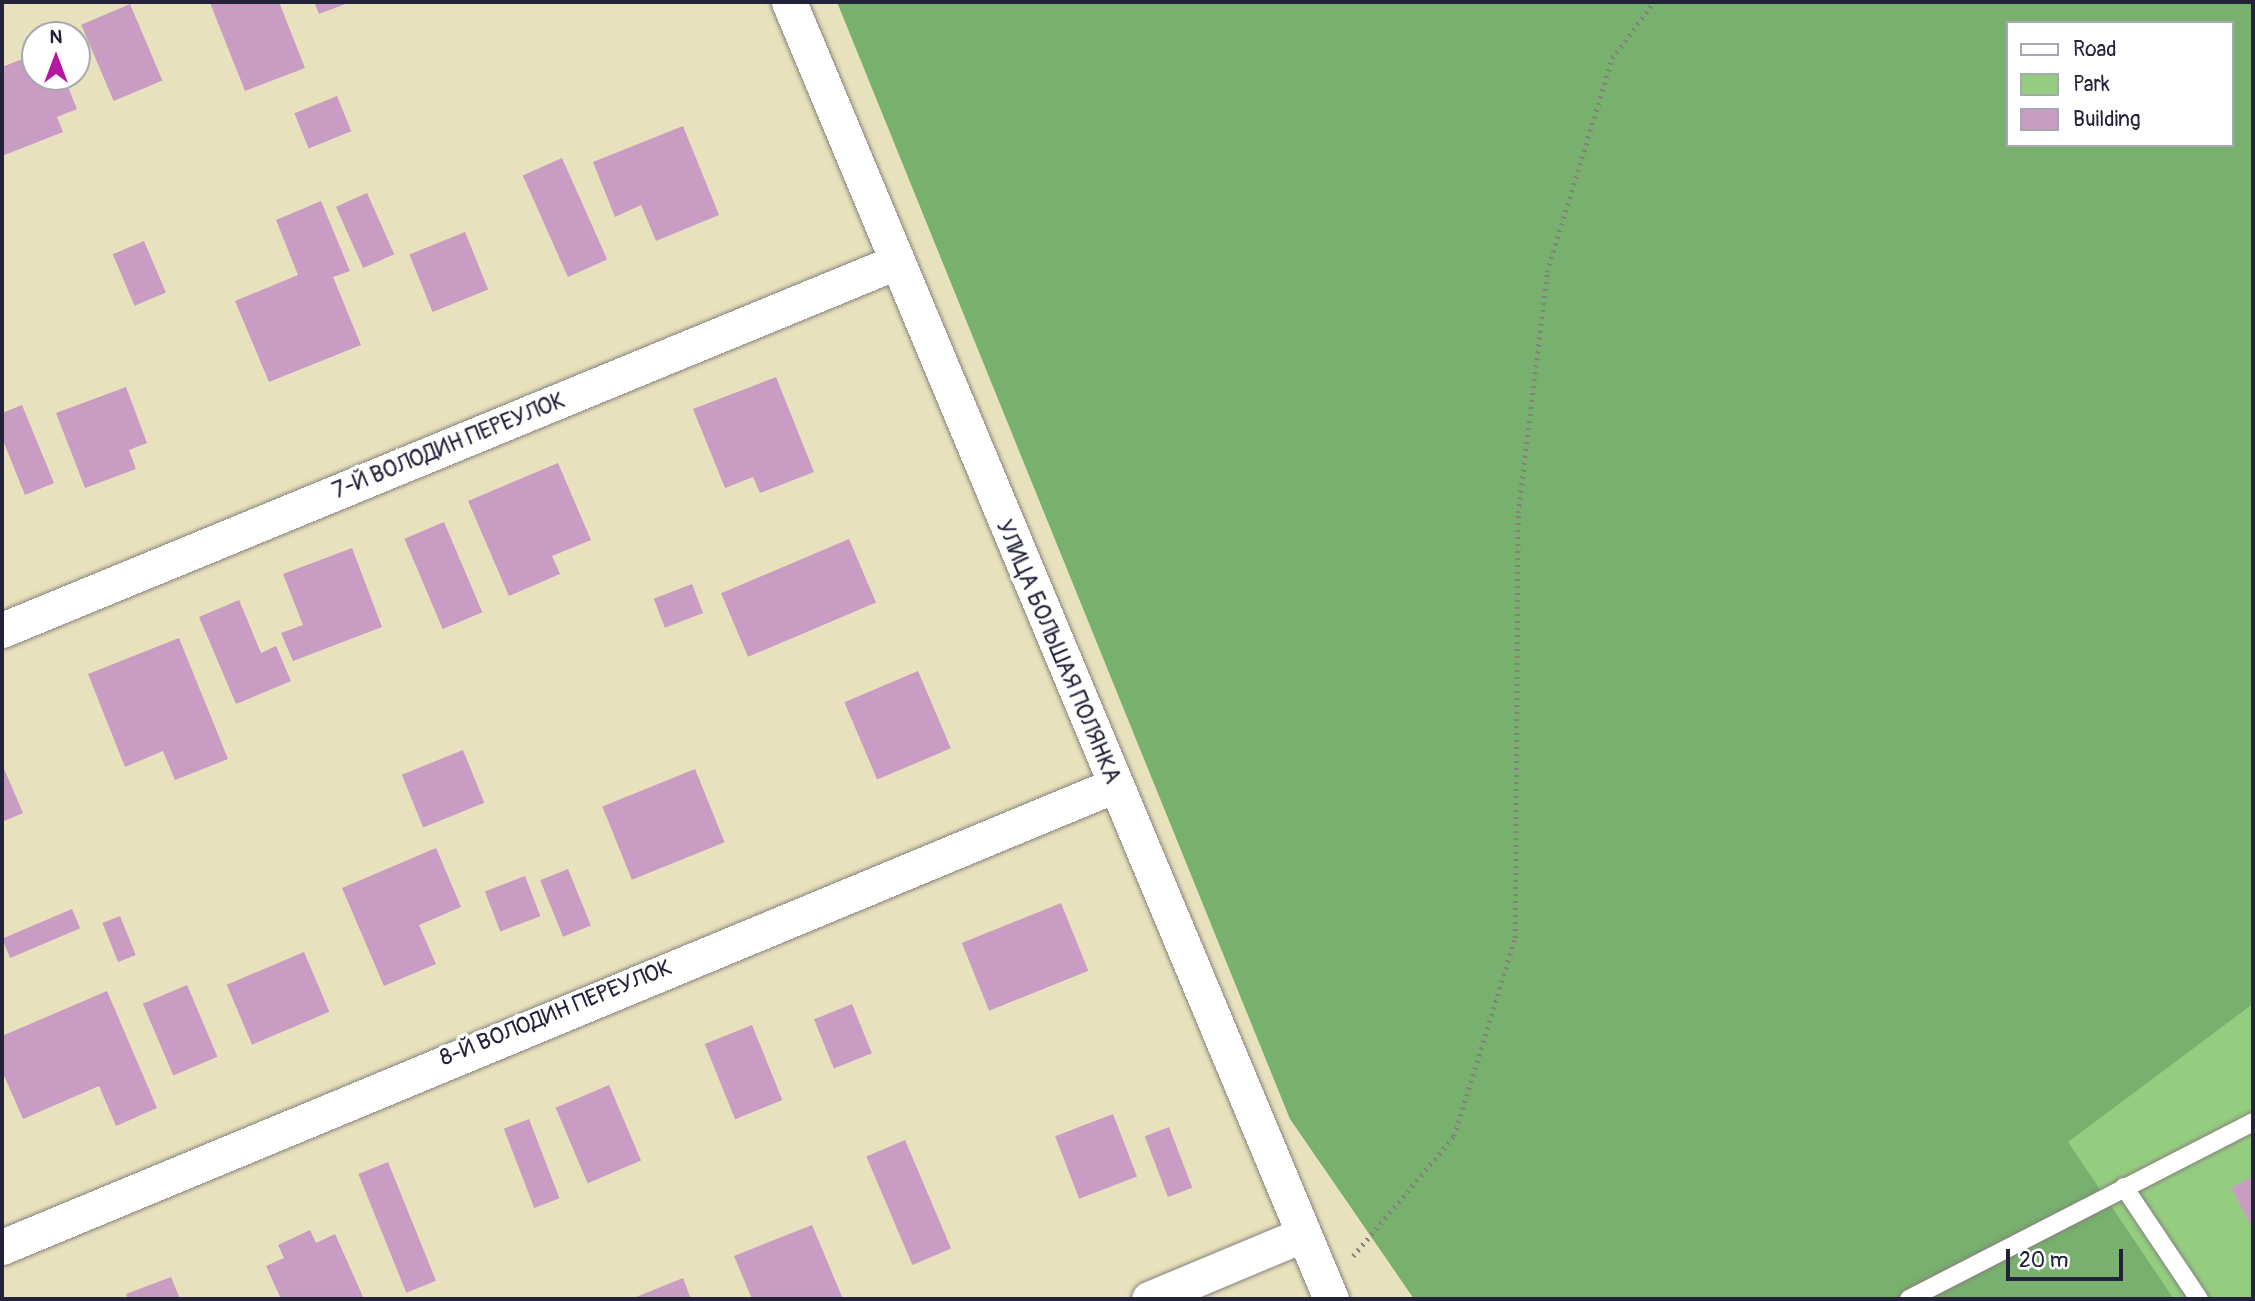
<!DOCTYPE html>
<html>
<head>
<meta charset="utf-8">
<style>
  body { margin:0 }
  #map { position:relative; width:2255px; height:1301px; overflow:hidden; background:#e8e1bd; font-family:Pangolin,sans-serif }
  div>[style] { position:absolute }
  .green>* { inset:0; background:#95cd80 }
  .forest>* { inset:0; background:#78b06e }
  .building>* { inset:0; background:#c99dc3; transform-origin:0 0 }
  .path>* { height:4.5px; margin-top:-2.25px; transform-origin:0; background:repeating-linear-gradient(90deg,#85827c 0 2px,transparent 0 7px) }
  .roads { filter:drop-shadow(0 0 2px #85827c) drop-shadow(0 0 2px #85827c) }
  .service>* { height:18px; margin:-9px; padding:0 9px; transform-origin:9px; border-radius:9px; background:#fff }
  .minor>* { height:35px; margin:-17.5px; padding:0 17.5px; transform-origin:17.5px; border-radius:17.5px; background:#fff }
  span { translate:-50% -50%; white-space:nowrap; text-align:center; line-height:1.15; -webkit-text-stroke:7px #fff; paint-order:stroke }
  .street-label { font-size:23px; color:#22223b }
  .frame { position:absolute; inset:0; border:4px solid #22223b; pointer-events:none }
  .legend { position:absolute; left:2006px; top:21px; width:228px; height:126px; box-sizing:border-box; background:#fff; border:2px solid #a7a7b1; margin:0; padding:9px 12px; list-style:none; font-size:21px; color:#22223b }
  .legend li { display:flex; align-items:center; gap:14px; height:35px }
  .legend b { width:35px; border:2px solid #a7a7b1 }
  .north { position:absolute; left:21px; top:21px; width:70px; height:70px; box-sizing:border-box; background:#fff; border:2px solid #a7a7b1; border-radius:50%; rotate:0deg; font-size:19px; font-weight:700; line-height:28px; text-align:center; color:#22223b }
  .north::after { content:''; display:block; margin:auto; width:24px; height:32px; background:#b5179e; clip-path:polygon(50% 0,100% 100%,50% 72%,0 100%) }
  .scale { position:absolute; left:2006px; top:1249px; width:117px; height:32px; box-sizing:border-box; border:4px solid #22223b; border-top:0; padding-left:9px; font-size:21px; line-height:24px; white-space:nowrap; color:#22223b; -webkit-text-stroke:5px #fff; paint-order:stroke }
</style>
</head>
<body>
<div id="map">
  <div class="green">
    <div style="clip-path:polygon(2253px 1004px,2253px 1299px,2174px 1299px,2067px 1142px)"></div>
  </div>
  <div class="forest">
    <div style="clip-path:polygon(evenodd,837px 2px,2253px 2px,2253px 1004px,2068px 1142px,2174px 1299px,1414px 1299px,1290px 1119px,837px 2px,2008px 23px,2232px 23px,2232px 145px,2008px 145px,2008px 23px)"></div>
  </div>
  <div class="building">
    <div style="clip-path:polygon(279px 2px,305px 68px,245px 91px,210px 3px)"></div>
    <div style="clip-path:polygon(314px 2px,351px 2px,319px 14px)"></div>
    <div style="left:130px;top:4px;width:83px;height:53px;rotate:67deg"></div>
    <div style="clip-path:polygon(35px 54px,35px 77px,64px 77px,77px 109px,57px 117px,63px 132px,2px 156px,2px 67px)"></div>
    <div style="left:337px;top:96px;width:38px;height:46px;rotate:68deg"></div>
    <div style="clip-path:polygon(683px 126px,719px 215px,656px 241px,641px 205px,615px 217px,593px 162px)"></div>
    <div style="left:562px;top:158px;width:111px;height:43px;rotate:66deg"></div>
    <div style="left:367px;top:193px;width:67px;height:34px;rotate:66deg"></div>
    <div style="clip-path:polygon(321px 201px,350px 271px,333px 277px,361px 345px,269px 382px,235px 301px,298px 275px,276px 220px)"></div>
    <div style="left:465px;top:232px;width:62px;height:60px;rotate:68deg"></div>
    <div style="left:144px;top:241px;width:56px;height:34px;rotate:67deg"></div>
    <div style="clip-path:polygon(776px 377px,814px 472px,760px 493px,753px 477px,725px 488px,693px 409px)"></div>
    <div style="clip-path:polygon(126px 387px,147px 443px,129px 450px,136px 469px,85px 488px,56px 413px)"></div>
    <div style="clip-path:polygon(22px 405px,54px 483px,25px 495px,2px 438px,2px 413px)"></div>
    <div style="clip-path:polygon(558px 463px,591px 540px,552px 556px,560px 574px,509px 596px,468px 501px)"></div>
    <div style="left:444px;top:522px;width:98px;height:43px;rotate:67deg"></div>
    <div style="left:849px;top:539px;width:69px;height:139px;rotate:67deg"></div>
    <div style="clip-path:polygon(352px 548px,382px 627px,293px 661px,281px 633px,303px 625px,283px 574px)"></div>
    <div style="left:692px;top:584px;width:31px;height:41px;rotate:69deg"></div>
    <div style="clip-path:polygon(239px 600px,261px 653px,276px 646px,291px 681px,236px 704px,199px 617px)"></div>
    <div style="clip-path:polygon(179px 638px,228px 759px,175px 780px,163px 751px,125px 767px,88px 674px)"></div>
    <div style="left:918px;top:671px;width:84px;height:80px;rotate:67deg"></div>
    <div style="left:463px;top:750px;width:57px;height:66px;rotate:68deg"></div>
    <div style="clip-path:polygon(2px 764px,23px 813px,2px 822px)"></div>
    <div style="left:695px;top:769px;width:79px;height:100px;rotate:68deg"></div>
    <div style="clip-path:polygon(436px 848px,461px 907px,419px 925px,436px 964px,384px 986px,342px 888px)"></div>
    <div style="left:568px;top:869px;width:61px;height:30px;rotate:68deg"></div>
    <div style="left:525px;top:876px;width:43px;height:43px;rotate:69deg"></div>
    <div style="left:1061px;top:903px;width:73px;height:107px;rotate:68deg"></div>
    <div style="left:72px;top:909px;width:21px;height:76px;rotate:67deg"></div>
    <div style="left:120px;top:916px;width:42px;height:19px;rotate:68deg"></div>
    <div style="left:304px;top:952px;width:65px;height:84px;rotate:67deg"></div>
    <div style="left:187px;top:985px;width:78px;height:48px;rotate:67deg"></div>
    <div style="clip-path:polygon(107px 991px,157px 1108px,116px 1126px,99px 1086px,23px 1119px,2px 1071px,2px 1036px)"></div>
    <div style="left:852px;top:1004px;width:53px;height:41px;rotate:68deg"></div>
    <div style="left:752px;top:1025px;width:81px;height:51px;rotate:68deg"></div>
    <div style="left:609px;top:1085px;width:82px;height:58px;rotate:67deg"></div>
    <div style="left:1113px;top:1114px;width:67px;height:62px;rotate:69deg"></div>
    <div style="left:529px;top:1119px;width:85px;height:27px;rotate:69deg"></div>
    <div style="left:1169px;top:1127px;width:65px;height:26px;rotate:69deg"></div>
    <div style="left:905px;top:1140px;width:118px;height:42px;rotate:67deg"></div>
    <div style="left:388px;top:1162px;width:128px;height:32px;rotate:68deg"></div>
    <div style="clip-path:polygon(2253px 1176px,2253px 1229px,2231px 1188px)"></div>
    <div style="clip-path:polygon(812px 1225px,843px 1299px,752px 1299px,734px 1256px)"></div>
    <div style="clip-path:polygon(310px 1230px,316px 1243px,335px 1234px,364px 1299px,281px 1299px,266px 1266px,284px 1258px,278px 1245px)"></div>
    <div style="clip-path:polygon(171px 1277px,180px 1299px,128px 1299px,126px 1294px)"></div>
    <div style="clip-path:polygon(683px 1278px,691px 1299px,631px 1299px)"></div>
  </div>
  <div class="path">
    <div style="left:1353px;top:1256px;width:157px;rotate:-49.9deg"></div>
    <div style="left:1454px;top:1136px;width:207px;rotate:-72.9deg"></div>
    <div style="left:1515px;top:938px;width:425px;rotate:-89.6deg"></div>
    <div style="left:1518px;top:513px;width:243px;rotate:-83.1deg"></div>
    <div style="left:1547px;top:272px;width:224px;rotate:-73.1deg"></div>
    <div style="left:1612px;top:58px;width:70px;rotate:-53.1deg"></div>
  </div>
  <div class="roads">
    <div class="service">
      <div style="left:2124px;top:1187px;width:135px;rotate:56.2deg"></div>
      <div style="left:1909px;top:1299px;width:387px;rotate:-27.2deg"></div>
    </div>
    <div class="minor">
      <div style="left:789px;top:2px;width:1406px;rotate:67.32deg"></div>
      <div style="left:2px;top:630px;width:967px;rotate:-22.37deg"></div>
      <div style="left:2px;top:1247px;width:1203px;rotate:-22.54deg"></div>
      <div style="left:1149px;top:1299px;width:166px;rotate:-22.7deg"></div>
    </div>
  </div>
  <div class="street-label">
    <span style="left:449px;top:446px;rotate:-22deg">7-Й ВОЛОДИН ПЕРЕУЛОК</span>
    <span style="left:1058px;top:652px;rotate:67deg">УЛИЦА БОЛЬШАЯ ПОЛЯНКА</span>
    <span style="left:556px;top:1013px;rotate:-22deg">8-Й ВОЛОДИН ПЕРЕУЛОК</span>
  </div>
  <div class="frame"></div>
  <ul class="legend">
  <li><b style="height:9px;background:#fff"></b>Road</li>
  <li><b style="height:19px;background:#95cd80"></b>Park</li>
  <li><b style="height:19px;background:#c99dc3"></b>Building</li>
  </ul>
  <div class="north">N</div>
  <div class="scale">20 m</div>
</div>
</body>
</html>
